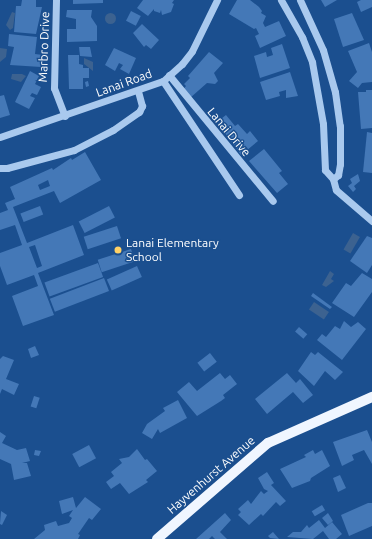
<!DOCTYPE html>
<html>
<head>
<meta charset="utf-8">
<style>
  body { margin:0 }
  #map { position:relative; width:372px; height:539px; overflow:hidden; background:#1b4f8f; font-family:Ubuntu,sans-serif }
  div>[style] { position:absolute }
  .water>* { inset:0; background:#3c6290; transform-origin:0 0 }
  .round { border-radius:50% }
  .building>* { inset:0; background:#4478b7; transform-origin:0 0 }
  .minor>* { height:7px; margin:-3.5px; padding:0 3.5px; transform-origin:3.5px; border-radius:3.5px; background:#a9c9ee }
  .major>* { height:10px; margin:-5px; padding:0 5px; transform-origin:5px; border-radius:5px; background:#f0f6ff }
  .dots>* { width:11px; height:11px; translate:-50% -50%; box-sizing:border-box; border:2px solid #1b4f8f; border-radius:50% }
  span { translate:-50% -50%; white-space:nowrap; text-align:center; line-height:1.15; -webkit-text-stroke:3px #1b4f8f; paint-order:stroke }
  .street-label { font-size:12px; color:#fff }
  .poi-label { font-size:12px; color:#fff }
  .left { translate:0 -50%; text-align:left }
</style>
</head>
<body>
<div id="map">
  <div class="water">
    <div style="clip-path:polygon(12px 12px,15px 13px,13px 28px,10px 30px,6px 25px)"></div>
    <div class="round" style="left:104.5px;top:12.5px;width:11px;height:11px"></div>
    <div style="clip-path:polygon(0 48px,7px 49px,6px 57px,0 62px)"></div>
    <div style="clip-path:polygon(84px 58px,93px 62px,93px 71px,84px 64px)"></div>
    <div style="clip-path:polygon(12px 74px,22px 74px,26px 76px,21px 82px,11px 79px)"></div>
    <div style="left:353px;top:233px;width:8px;height:19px;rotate:30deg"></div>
    <div style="clip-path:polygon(330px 271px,334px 274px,331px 279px,334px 281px,326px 287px,322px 285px)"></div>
    <div style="left:314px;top:302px;width:18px;height:9px;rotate:34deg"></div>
  </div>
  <div class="building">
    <div style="clip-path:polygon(22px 0,36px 0,36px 7px,42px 7px,36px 34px,14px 32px,16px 6px,21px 6px)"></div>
    <div style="clip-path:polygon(73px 0,103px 0,103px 3px,73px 4px)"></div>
    <div style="clip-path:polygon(143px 0,174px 0,172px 3px,174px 4px,171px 12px,162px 15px,161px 10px,160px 13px,154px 11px,154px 9px,148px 16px,137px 8px)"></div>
    <div style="clip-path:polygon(237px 0,250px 0,259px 7px,262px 11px,261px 13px,266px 16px,263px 23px,265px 27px,279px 21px,286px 36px,260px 48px,255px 36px,259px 34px,256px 28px,254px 29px,229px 14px)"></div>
    <div style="clip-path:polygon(321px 0,337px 0,325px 7px)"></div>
    <div style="clip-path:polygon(361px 0,372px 0,372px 7px,361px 12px,357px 2px)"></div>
    <div style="clip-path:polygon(67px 10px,92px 10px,91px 17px,97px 26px,97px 41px,67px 42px,67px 29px,76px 29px,76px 19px,66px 17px)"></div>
    <div style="left:131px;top:11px;width:11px;height:11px;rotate:27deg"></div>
    <div style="clip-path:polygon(352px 13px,364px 40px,343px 47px,334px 19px)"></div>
    <div style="clip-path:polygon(142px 24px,159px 40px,151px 49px,146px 45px,144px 47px,133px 33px)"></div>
    <div style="clip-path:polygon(9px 34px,37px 37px,35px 54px,43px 55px,41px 67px,10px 65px,14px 47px,8px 46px)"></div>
    <div style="clip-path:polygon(369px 43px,372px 52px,372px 82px,362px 83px,358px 88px,349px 81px,357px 72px,348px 51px)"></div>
    <div style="clip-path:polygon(282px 44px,290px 68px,260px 78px,254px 56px,266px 52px,267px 57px,273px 55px,271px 48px)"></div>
    <div style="clip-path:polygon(79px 47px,90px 47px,92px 57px,80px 56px)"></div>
    <div style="clip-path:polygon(114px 48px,136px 58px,129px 74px,120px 69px,123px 65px,119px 63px,115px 71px,105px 65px)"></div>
    <div style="clip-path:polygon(209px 52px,223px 63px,214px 73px,218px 81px,215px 84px,207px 83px,190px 98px,182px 91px,186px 86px,184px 84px,190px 78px,188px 76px)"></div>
    <div style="clip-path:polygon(68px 55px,79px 55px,79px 64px,83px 65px,83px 68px,89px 68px,89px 78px,83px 78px,83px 89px,69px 89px)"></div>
    <div style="clip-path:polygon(30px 71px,39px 76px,35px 84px,41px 87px,37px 95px,32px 93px,30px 96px,35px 98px,29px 109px,15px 102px)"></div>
    <div style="clip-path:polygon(290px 72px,298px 96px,286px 98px,286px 90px,279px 92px,280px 96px,266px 100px,260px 82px)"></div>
    <div style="clip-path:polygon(88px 81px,89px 86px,86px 87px,85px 82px)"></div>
    <div style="clip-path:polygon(366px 90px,372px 90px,372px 128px,361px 129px,358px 92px,366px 92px)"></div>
    <div style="clip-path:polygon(4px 95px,10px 115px,0 118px,0 96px)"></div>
    <div style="clip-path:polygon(226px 115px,235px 126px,238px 124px,247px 134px,250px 131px,258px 141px,241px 155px,217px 122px)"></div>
    <div style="clip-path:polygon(367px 132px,372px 133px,372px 173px,363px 172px)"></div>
    <div style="clip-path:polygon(264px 149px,282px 171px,279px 173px,288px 184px,277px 193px,249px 161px)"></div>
    <div style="clip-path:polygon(evenodd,85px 152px,101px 180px,60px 203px,54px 191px,13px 207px,27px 243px,73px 225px,84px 255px,38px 273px,54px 315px,23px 326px,12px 296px,38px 286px,34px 275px,7px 285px,0 266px,0 253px,22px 245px,15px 225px,0 230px,0 213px,8px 210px,5px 203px,15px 199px,10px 187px,52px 168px,53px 170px,71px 158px,72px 160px,85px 152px,48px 180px,50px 186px,40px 190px,38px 185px,48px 180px,85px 152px,35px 245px,42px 266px,37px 268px,29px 247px,35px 245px)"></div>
    <div style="clip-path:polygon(358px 174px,360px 181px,354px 186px,356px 189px,353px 192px,348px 186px,352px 183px,350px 179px)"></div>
    <div style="left:40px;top:206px;width:9px;height:21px;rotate:69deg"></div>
    <div style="left:109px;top:206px;width:13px;height:34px;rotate:63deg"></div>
    <div style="left:117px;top:226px;width:13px;height:35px;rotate:72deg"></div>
    <div style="clip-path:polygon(367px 236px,372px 238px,372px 265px,367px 273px,350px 261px)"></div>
    <div style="left:131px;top:249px;width:13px;height:35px;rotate:72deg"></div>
    <div style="left:98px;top:263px;width:15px;height:57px;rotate:70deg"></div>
    <div style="left:137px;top:266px;width:12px;height:33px;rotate:66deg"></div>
    <div style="clip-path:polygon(362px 273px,372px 279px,372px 292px,354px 317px,332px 303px,346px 283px,351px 286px)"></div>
    <div style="left:104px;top:278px;width:14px;height:58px;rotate:69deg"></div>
    <div style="clip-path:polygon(313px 293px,332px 307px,330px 309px,311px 296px)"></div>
    <div style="clip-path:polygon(344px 321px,351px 327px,358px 322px,366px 329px,342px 360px,317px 340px,322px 334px,326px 337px,335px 326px,340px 329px)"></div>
    <div style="left:299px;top:327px;width:11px;height:6px;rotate:41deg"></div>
    <div style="clip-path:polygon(35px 346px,39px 355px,31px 358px,28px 349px)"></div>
    <div style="clip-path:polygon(311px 352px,315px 355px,318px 352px,343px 372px,335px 380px,325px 371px,314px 386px,298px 371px)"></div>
    <div style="left:210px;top:353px;width:11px;height:16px;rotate:52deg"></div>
    <div style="clip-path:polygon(3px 356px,14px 360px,6px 379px,19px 384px,14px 395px,2px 389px,0 394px,0 359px)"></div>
    <div style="clip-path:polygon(220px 373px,225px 379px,230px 375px,237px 384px,223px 395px,225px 398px,221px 401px,197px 416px,177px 392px,189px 382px,197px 391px)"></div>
    <div style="clip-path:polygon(287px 373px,296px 383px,300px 379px,313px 395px,303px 403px,293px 392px,267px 414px,255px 399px)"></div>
    <div style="left:34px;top:396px;width:6px;height:11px;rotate:18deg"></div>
    <div style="clip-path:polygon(178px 400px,187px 418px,160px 433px,158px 429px,152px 439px,142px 433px,147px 424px,165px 411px,163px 408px)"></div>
    <div style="clip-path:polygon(367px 430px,372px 442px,372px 464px,364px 450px,352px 455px,354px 460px,342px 466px,333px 442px)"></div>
    <div style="clip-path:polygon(0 432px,6px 436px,2px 443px,17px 450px,26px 448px,30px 461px,22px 463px,27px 463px,31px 476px,14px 480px,11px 464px,0 459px)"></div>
    <div style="left:89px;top:445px;width:15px;height:19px;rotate:62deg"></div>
    <div style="clip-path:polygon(137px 449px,145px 460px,147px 459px,157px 471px,146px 480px,148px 482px,129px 494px,120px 483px,111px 489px,106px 482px,114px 476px,111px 472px,122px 463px,119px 459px,129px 457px)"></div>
    <div style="clip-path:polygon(35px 450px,41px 451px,39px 456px,34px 455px)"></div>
    <div style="clip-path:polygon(313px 450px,315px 454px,322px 450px,330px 466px,311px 478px,310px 481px,292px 488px,280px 469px,306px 457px,304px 455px)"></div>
    <div style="clip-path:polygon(267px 472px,274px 483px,271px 485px,286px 501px,280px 506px,276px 502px,263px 516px,261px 514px,249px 525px,238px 515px,241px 512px,238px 509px,248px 500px,251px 504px,261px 491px,264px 494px,268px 491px,264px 489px,258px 478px)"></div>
    <div style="clip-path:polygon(340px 475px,346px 488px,338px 492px,333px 478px)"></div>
    <div style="clip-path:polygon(73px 497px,76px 508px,85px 497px,101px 509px,92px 520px,89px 518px,78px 534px,80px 535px,78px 539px,34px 539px,45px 530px,44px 525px,56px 521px,58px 526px,69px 523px,72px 518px,69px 516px,73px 510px,62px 514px,59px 501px)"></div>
    <div style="clip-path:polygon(368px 503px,372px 503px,372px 526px,349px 536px,341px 515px)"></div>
    <div style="left:322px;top:505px;width:6px;height:12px;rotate:59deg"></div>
    <div style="clip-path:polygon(1px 511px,7px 515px,2px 525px,0 524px)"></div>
    <div style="clip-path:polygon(225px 513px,231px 520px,220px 532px,227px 539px,215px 539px,212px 536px,209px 539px,196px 539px)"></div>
    <div style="clip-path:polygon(328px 513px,333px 521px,328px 525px,322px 518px)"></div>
    <div style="clip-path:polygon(319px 520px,325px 528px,332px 522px,342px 534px,336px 539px,329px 539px,323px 531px,313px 539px,287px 537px,293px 532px,301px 532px,307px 525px,309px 528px)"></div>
    <div style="clip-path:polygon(273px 532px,279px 539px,270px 538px,268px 536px)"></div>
  </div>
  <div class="minor">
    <div style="left:56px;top:0;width:88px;rotate:91.3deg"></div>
    <div style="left:54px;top:88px;width:30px;rotate:69deg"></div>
    <div style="left:281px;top:0;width:43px;rotate:60.4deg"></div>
    <div style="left:302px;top:37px;width:27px;rotate:68deg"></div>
    <div style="left:312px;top:62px;width:63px;rotate:79.9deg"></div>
    <div style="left:323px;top:124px;width:46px;rotate:87.5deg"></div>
    <div style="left:325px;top:170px;width:12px;rotate:48deg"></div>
    <div style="left:333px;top:179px;width:11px;rotate:75deg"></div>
    <div style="left:336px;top:190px;width:48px;rotate:40.7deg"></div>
    <div style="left:300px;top:0;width:55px;rotate:65.3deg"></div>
    <div style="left:323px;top:50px;width:44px;rotate:74.1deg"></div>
    <div style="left:335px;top:92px;width:34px;rotate:82deg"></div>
    <div style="left:340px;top:126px;width:38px;rotate:90deg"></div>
    <div style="left:340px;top:164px;width:11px;rotate:100deg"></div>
    <div style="left:338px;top:175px;width:6px;rotate:141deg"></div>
    <div style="left:169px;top:75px;width:163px;rotate:50.5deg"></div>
    <div style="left:163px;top:81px;width:137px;rotate:56.3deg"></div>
    <div style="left:0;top:137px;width:172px;rotate:-19deg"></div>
    <div style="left:163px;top:81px;width:25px;rotate:-42deg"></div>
    <div style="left:182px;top:64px;width:16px;rotate:-52deg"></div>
    <div style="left:192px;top:51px;width:57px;rotate:-63.9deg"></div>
    <div style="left:0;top:168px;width:7px"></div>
    <div style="left:7px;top:168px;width:69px;rotate:-15deg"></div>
    <div style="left:74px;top:150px;width:44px;rotate:-27.1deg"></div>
    <div style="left:113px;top:130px;width:32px;rotate:-35deg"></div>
    <div style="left:139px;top:112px;width:7px;rotate:-63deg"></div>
    <div style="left:142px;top:106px;width:16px;rotate:-105deg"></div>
  </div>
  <div class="major">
    <div style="left:157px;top:539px;width:147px;rotate:-40.9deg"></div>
    <div style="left:268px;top:443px;width:114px;rotate:-23.9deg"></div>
  </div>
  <div class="dots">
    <div style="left:118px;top:250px;background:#ffd166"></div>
  </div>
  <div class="street-label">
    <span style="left:44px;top:47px;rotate:-88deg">Marbro Drive</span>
    <span style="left:124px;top:83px;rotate:-20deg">Lanai Road</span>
    <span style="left:229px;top:132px;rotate:50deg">Lanai Drive</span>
    <span style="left:211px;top:475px;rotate:-41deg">Hayvenhurst Avenue</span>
  </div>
  <div class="poi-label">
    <span class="left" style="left:126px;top:250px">Lanai Elementary<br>School</span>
  </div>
</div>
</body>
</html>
